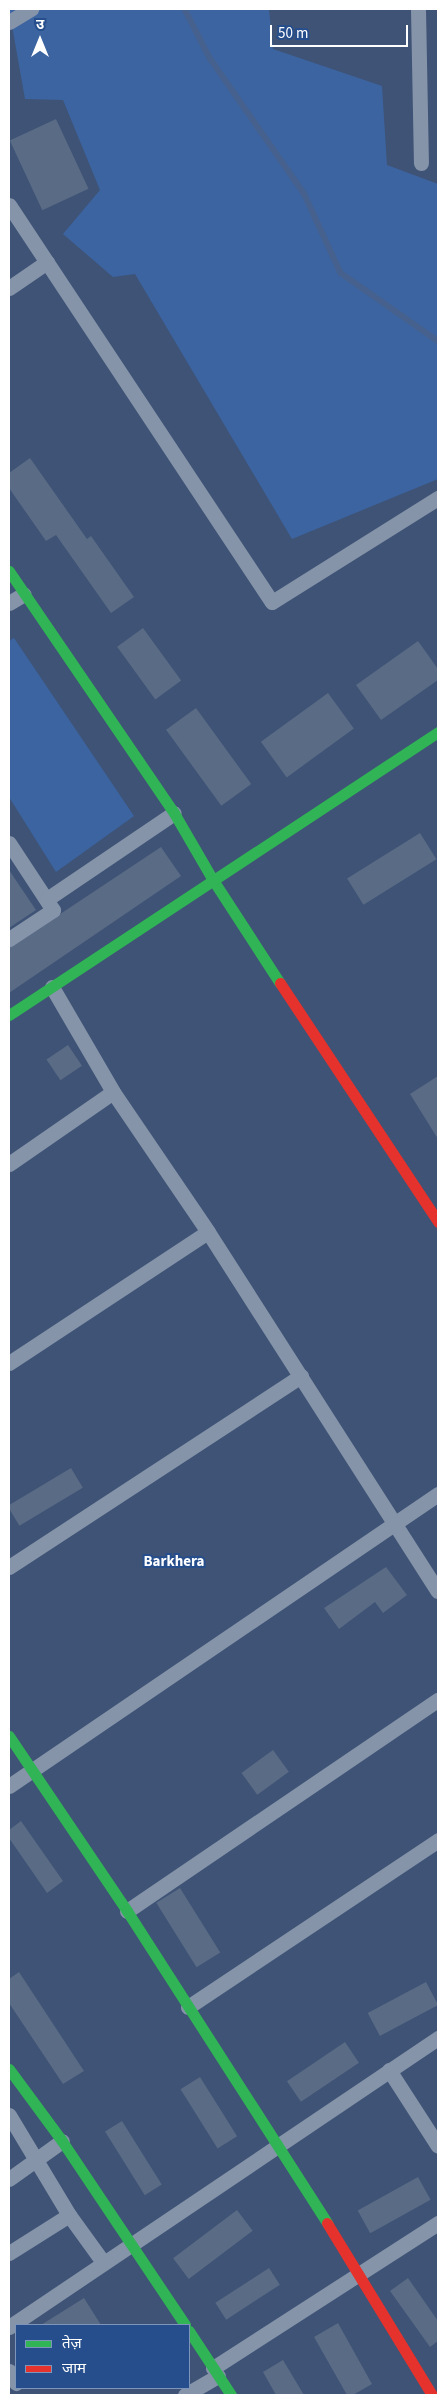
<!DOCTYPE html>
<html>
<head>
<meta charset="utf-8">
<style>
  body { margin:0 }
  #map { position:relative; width:447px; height:2404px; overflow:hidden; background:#3e5375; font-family:"Source Sans 3","Noto Sans Devanagari",sans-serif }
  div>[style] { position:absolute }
  .green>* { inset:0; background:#3c64a1 }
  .stream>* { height:5.5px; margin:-2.75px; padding:0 2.75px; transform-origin:2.75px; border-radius:2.75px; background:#46618d }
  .building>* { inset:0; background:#5a6b85; transform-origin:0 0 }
  .street>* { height:15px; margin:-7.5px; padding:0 7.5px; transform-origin:7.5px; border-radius:7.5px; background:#8594a9 }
  .fast>* { height:11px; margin:-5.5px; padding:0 5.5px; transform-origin:5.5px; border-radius:5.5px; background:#30b455 }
  .jam>* { height:11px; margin:-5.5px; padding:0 5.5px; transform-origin:5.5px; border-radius:5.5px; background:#e5322d }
  span { translate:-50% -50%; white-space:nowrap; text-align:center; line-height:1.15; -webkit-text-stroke:4px #274e8c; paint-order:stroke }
  .neighbourhood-label { font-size:15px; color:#fff; font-weight:700 }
  .frame { position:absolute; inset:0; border:10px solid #fff; pointer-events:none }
  .legend { position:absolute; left:15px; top:2324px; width:175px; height:65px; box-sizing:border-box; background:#274e8c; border:1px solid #7d95ba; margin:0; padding:6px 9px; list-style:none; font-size:15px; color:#fff }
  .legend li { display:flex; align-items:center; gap:10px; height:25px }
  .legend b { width:25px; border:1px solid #7d95ba }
  .north { position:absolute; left:15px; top:15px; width:50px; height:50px; -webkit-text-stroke:4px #274e8c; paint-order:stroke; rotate:0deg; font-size:14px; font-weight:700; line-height:20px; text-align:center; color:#fff }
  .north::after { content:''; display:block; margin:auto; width:18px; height:22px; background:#fff; clip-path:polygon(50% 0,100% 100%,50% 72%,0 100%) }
  .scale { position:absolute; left:270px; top:25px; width:138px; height:22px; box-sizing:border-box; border:2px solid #fff; border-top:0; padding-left:6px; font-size:15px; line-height:18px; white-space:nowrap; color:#fff; -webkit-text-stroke:4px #274e8c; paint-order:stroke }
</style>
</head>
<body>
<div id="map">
  <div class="green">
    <div style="clip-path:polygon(9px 9px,269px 9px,273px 49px,382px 86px,387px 165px,438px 184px,438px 479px,292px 539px,135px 274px,113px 277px,63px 234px,100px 190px,63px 100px,25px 99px)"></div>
    <div style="clip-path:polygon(14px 638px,134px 816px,56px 872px,9px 797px,9px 641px)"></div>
  </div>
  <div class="stream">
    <div style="left:185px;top:9px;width:55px;rotate:63deg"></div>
    <div style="left:210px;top:58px;width:165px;rotate:55.2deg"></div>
    <div style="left:304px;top:193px;width:88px;rotate:65.2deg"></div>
    <div style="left:341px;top:273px;width:118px;rotate:35deg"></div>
  </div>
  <div class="building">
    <div style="left:56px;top:119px;width:77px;height:51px;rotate:65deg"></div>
    <div style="clip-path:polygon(30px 458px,87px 539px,91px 536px,134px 597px,111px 613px,56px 535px,46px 541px,9px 488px,9px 473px)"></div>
    <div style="left:143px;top:628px;width:65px;height:32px;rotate:54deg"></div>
    <div style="clip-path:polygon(418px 641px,438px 669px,438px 680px,381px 720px,356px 685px)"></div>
    <div style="left:328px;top:693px;width:44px;height:83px;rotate:54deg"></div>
    <div style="left:196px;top:708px;width:94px;height:37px;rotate:54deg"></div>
    <div style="left:420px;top:833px;width:31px;height:86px;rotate:58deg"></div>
    <div style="clip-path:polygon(161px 847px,181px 876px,9px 993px,9px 948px)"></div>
    <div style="clip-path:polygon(9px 870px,36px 910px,9px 928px)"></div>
    <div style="left:68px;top:1045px;width:25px;height:26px;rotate:56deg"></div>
    <div style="clip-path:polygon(438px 1076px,438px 1139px,410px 1094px)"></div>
    <div style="left:71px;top:1468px;width:23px;height:74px;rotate:59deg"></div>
    <div style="clip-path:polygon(386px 1567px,407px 1595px,383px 1613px,375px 1602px,339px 1629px,324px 1608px)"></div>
    <div style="left:273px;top:1750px;width:27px;height:39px;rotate:54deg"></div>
    <div style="clip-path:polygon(21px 1821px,63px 1881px,47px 1893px,9px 1838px,9px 1830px)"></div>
    <div style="left:180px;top:1888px;width:76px;height:28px;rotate:58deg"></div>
    <div style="clip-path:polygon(19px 1972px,84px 2071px,63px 2084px,9px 2003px,9px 1979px)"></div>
    <div style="left:426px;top:1982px;width:26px;height:66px;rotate:62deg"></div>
    <div style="left:345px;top:2042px;width:25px;height:70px;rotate:56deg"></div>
    <div style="left:200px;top:2077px;width:70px;height:23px;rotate:58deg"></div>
    <div style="left:122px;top:2121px;width:75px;height:20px;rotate:58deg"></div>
    <div style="left:418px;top:2177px;width:26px;height:69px;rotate:61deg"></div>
    <div style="left:237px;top:2210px;width:26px;height:80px;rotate:53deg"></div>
    <div style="left:269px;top:2268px;width:20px;height:64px;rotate:57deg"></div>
    <div style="clip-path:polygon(408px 2278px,438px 2321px,438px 2341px,430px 2347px,390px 2291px)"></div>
    <div style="clip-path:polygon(84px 2298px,101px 2325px,41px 2325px)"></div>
    <div style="clip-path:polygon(338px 2323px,372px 2384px,353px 2395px,347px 2395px,314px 2337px)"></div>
    <div style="clip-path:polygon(283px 2360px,304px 2395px,276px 2395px,263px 2372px)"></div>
  </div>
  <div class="street">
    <div style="left:418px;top:9px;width:154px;rotate:88.9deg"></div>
    <div style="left:9px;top:22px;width:26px;rotate:-31deg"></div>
    <div style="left:9px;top:205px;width:476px;rotate:56.5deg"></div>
    <div style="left:272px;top:602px;width:196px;rotate:-32.1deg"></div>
    <div style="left:9px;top:288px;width:46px;rotate:-34.4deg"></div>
    <div style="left:9px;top:603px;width:17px;rotate:-31deg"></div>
    <div style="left:9px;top:843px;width:80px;rotate:56.7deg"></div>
    <div style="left:53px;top:910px;width:53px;rotate:146.6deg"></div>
    <div style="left:47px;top:899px;width:153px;rotate:-34.1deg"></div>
    <div style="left:52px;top:987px;width:121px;rotate:59.8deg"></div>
    <div style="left:113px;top:1092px;width:169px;rotate:55.8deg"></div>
    <div style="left:208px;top:1232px;width:426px;rotate:57.4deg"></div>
    <div style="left:9px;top:1164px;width:126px;rotate:-34.7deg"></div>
    <div style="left:9px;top:1363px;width:238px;rotate:-33.4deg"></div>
    <div style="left:9px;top:1567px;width:349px;rotate:-33.2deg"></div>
    <div style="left:9px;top:1786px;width:519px;rotate:-34.24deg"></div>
    <div style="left:127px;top:1911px;width:376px;rotate:-34.2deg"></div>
    <div style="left:188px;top:2007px;width:301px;rotate:-33.7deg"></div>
    <div style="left:389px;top:2070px;width:90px;rotate:57.2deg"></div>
    <div style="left:9px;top:2115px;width:117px;rotate:59deg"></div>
    <div style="left:69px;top:2215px;width:58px;rotate:54.1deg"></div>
    <div style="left:9px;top:2179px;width:65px;rotate:-35.6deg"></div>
    <div style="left:9px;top:2253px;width:71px;rotate:-32.3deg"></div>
    <div style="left:9px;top:2327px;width:517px;rotate:-33.97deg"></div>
    <div style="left:213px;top:2368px;width:268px;rotate:-32.8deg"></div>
    <div style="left:9px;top:2371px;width:14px;rotate:60deg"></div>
    <div style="left:185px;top:2395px;width:38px;rotate:-30deg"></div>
  </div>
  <div class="fast">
    <div style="left:9px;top:571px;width:293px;rotate:55.7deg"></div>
    <div style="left:174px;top:813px;width:78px;rotate:59.8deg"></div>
    <div style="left:213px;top:880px;width:123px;rotate:57deg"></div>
    <div style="left:9px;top:1015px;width:514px;rotate:-33.41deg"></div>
    <div style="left:9px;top:1736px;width:211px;rotate:56deg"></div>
    <div style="left:127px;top:1911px;width:371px;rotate:57.3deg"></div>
    <div style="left:9px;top:2069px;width:89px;rotate:53.6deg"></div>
    <div style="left:62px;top:2141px;width:221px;rotate:56.2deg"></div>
    <div style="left:189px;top:2331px;width:77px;rotate:56.7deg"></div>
  </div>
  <div class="jam">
    <div style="left:280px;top:983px;width:287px;rotate:56.5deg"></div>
    <div style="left:327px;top:2223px;width:202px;rotate:58.6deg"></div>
  </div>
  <div class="neighbourhood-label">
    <span style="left:174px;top:1562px">Barkhera</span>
  </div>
  <div class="frame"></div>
  <ul class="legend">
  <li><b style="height:6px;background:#30b455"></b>तेज़</li>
  <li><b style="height:6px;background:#e5322d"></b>जाम</li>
  </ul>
  <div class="north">उ</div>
  <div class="scale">50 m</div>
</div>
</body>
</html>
